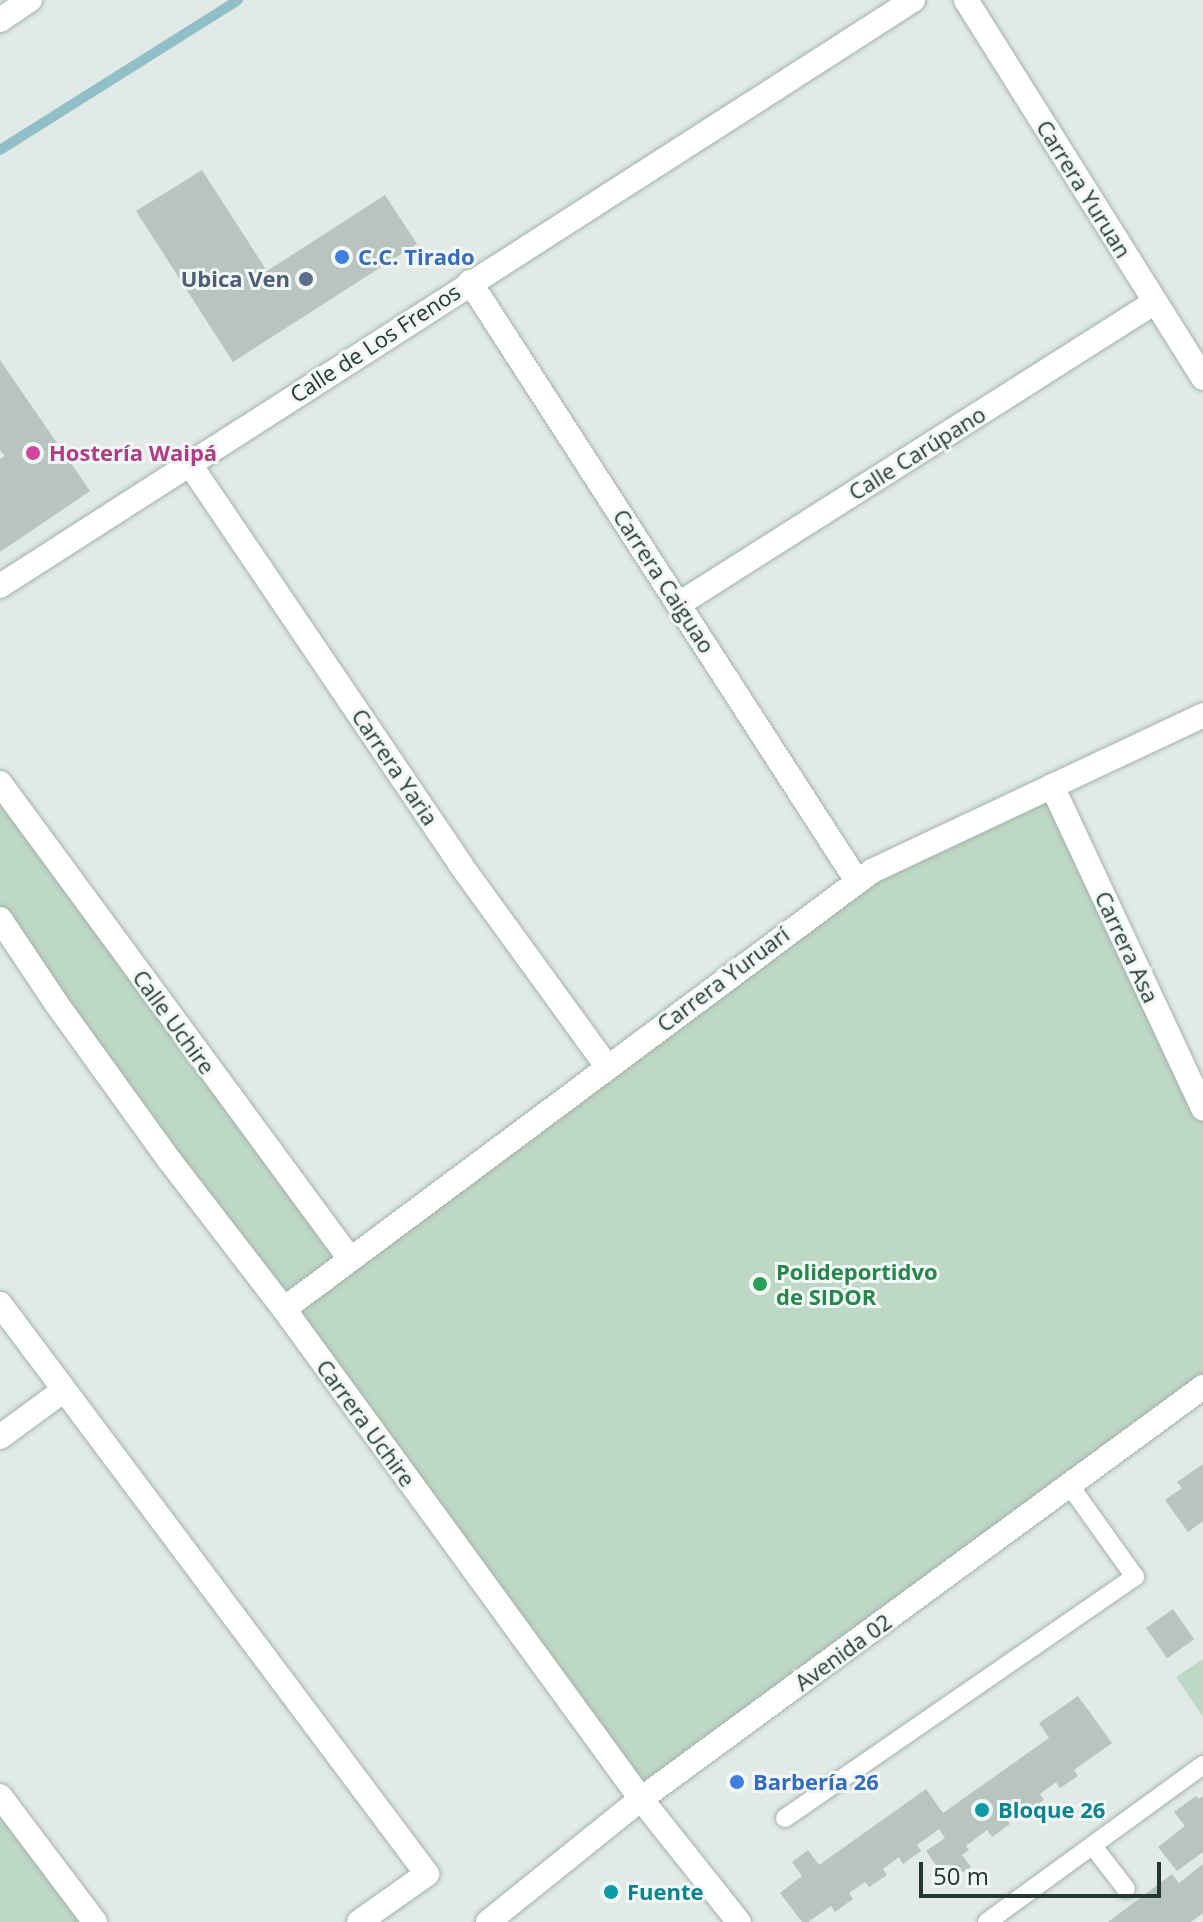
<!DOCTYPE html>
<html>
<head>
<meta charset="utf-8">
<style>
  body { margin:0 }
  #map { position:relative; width:1203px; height:1922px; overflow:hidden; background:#e1eae6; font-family:"Open Sans",sans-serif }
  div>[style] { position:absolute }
  .green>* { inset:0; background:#bdd8c5 }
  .stream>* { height:10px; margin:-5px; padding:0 5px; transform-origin:5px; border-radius:5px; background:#90bfc8 }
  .building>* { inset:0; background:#b7c4bf; transform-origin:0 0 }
  .roads { filter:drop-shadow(0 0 2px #a5b1ad) drop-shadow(0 0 2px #a5b1ad) }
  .service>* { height:18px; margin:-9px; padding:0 9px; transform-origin:9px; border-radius:9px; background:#fff }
  .minor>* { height:24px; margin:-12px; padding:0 12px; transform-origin:12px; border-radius:12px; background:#fff }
  .tertiary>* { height:24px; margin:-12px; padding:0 12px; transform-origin:12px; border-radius:12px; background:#fff }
  .dots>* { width:22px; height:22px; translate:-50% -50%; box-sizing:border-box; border:4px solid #f1f7f4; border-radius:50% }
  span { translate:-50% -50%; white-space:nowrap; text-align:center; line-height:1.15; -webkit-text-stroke:6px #f1f7f4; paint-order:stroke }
  .street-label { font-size:22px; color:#243833 }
  .shop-label { font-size:22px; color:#366cbe; font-weight:700 }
  .left { translate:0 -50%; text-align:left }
  .service-label { font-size:22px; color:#4e5e75; font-weight:700 }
  .right { translate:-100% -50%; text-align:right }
  .hotel-label { font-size:22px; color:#b23c85; font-weight:700 }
  .leisure-label { font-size:22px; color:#27864d; font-weight:700 }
  .culture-label { font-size:22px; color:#0d838f; font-weight:700 }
  .scale { position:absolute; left:919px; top:1862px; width:242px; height:36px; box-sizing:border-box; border:4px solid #243833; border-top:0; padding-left:10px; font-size:24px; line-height:28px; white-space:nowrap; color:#243833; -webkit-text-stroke:6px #f1f7f4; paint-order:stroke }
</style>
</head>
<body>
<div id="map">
  <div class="green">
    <div style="clip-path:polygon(0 783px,351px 1259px,831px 898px,1052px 786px,1203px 1108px,1203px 1387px,647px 1799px,0 919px)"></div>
    <div style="clip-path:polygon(1203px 1659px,1203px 1717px,1176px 1677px)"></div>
    <div style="clip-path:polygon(0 1796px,95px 1922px,0 1922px)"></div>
  </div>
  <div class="stream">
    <div style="left:0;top:150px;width:281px;rotate:-32.2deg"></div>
  </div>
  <div class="building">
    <div style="clip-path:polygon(202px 170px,267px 271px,385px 195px,417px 244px,233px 362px,136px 211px)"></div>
    <div style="clip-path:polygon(0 360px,90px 491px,0 552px,0 459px,5px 456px,0 450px)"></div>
    <div style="clip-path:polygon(1203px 1464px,1203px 1521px,1188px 1532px,1165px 1500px,1182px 1488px,1177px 1482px)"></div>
    <div style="left:1173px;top:1609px;width:37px;height:33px;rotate:55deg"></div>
    <div style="clip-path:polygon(1078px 1696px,1112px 1743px,1074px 1770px,1078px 1776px,1060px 1788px,1056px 1782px,1040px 1794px,1044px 1800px,1026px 1812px,1022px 1807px,1006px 1818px,1010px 1824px,992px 1837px,987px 1830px,966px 1846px,969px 1850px,962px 1855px,971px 1867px,957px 1876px,949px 1864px,940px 1871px,926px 1851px,945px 1838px,939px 1829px,917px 1845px,921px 1851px,903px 1864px,899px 1857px,883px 1869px,887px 1875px,869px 1887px,865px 1882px,849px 1893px,853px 1899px,835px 1912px,831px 1906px,808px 1922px,802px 1922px,780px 1893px,802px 1876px,792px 1862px,808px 1850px,819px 1865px,926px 1789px,943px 1813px,1049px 1738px,1039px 1723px)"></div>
    <div style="clip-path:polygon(1196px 1796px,1199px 1799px,1203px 1796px,1203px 1852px,1177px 1871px,1158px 1847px,1185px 1826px,1174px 1812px)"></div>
    <div style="clip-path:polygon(1203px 1864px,1203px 1913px,1191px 1922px,1108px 1922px,1172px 1874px,1179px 1883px)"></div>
  </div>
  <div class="roads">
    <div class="service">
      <div style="left:785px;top:1818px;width:425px;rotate:-34.6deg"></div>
      <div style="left:1135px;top:1577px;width:112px;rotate:-125.5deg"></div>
      <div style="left:1093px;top:1846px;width:54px;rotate:52.5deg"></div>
      <div style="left:987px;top:1922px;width:267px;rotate:-36deg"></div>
    </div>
    <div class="minor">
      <div style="left:966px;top:0;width:446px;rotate:57.9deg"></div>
      <div style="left:470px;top:282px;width:713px;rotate:57.13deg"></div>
      <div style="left:189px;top:463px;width:484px;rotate:55.9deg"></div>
      <div style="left:460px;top:864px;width:250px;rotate:54deg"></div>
      <div style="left:0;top:586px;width:1085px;rotate:-32.69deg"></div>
      <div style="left:679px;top:604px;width:564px;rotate:-32.39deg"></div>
      <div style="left:0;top:783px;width:591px;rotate:53.67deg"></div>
      <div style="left:1052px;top:786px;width:356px;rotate:64.9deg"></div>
      <div style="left:0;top:919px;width:101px;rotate:56.3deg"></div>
      <div style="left:56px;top:1003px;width:195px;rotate:54.2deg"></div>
      <div style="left:170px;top:1161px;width:187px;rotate:52.4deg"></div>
      <div style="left:284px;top:1309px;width:606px;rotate:53.92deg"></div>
      <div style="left:641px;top:1799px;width:157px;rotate:51.5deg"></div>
      <div style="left:0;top:1304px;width:712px;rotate:53.16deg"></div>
      <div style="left:427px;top:1874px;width:83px;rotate:144.8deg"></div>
      <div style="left:284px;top:1309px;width:733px;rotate:-36.68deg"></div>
      <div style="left:872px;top:871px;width:366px;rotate:-25.2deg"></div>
      <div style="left:0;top:1437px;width:79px;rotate:-36.3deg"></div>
      <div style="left:0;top:1796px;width:158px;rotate:53deg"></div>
      <div style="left:488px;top:1922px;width:196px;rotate:-38.8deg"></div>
      <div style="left:641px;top:1799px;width:697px;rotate:-36.24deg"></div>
    </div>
    <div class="tertiary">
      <div style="left:0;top:20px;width:36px;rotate:-34deg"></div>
    </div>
  </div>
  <div class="dots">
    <div style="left:342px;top:257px;background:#3f7fe0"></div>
    <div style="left:306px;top:279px;background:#5c6f8a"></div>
    <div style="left:33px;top:453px;background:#d1479c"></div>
    <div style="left:760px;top:1284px;background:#2e9e5b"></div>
    <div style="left:737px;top:1782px;background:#3f7fe0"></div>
    <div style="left:982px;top:1810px;background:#0f9aa8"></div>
    <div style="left:611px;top:1892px;background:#0f9aa8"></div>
  </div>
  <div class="street-label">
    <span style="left:1084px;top:189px;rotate:58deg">Carrera Yuruan</span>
    <span style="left:375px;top:343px;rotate:-33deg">Calle de Los Frenos</span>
    <span style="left:917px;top:453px;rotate:-32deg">Calle Carúpano</span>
    <span style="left:664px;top:581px;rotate:57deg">Carrera Caiguao</span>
    <span style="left:395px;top:767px;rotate:56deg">Carrera Yaria</span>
    <span style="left:1127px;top:947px;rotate:65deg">Carrera Asa</span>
    <span style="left:723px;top:979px;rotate:-37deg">Carrera Yuruarí</span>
    <span style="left:174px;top:1022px;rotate:54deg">Calle Uchire</span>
    <span style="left:366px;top:1423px;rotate:54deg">Carrera Uchire</span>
    <span style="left:843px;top:1652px;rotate:-36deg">Avenida 02</span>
  </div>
  <div class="shop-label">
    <span class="left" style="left:358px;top:257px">C.C. Tirado</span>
    <span class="left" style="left:753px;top:1782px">Barbería 26</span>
  </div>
  <div class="service-label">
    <span class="right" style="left:290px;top:279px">Ubica Ven</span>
  </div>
  <div class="hotel-label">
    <span class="left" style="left:49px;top:453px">Hostería Waipá</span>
  </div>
  <div class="leisure-label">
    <span class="left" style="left:776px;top:1284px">Polideportidvo<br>de SIDOR</span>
  </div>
  <div class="culture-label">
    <span class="left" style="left:998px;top:1810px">Bloque 26</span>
    <span class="left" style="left:627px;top:1892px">Fuente</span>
  </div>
  <div class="scale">50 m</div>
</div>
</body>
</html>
